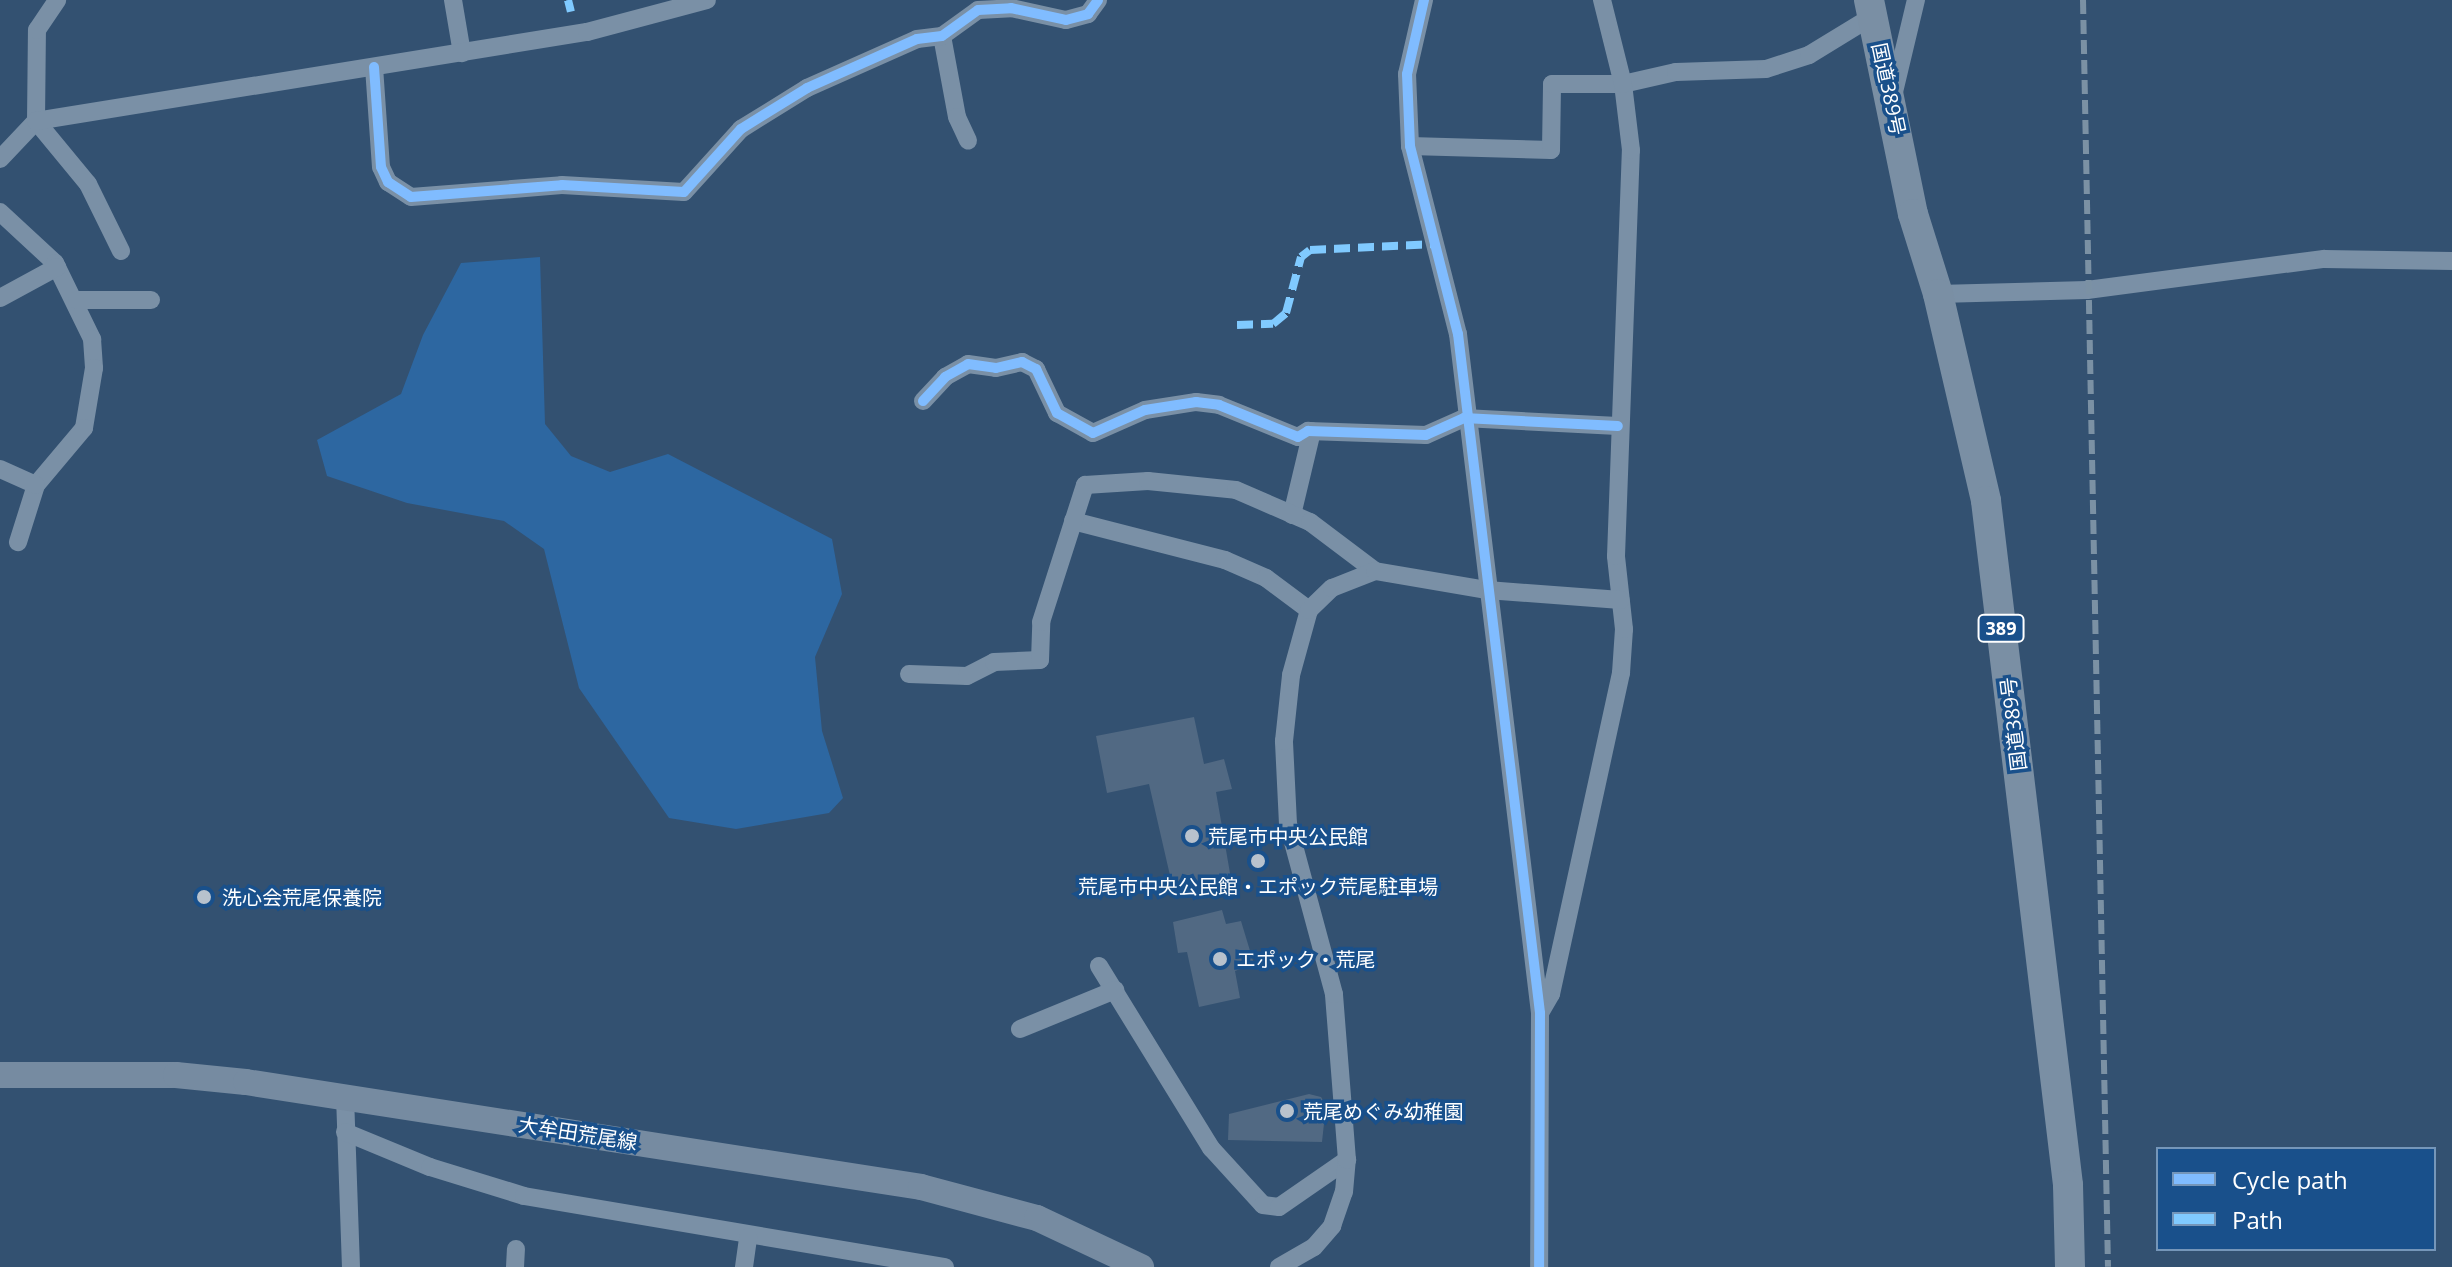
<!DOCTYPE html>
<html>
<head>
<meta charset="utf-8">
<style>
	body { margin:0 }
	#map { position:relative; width:2452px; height:1267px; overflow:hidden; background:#335171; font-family:"Open Sans","Noto Sans JP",sans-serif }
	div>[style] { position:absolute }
	.green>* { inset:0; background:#2d67a1 }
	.building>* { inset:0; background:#516983 }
	.minor>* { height:18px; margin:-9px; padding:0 9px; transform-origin:9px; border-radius:9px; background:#7a90a6 }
	.secondary>* { height:26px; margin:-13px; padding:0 13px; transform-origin:13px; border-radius:13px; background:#768ba1 }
	.trunk>* { height:30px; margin:-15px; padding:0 15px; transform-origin:15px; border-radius:15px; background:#7a8fa4 }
	.rail>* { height:6px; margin-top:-3px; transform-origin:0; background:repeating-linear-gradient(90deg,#7b91a4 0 14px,transparent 0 20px) }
	.quiet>* { height:8px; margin-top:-4px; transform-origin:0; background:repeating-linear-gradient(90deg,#80caff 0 16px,transparent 0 24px) }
	.cycleway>* { height:10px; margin:-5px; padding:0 5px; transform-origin:5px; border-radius:5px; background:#80bcff }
	.dots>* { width:22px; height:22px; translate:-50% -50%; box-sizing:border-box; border:4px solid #19508b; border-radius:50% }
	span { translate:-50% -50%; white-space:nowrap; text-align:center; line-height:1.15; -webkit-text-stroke:7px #19508b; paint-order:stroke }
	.shield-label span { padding:2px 6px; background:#19508b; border:2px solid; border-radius:6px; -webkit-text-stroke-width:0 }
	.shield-label { font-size:18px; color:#fff; font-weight:700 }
	.street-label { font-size:20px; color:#fff }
	.poi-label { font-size:20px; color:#fff }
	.left { translate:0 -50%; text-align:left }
	.legend { position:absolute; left:2156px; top:1147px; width:280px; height:104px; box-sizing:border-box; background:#19508b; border:2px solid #7596b9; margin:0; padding:10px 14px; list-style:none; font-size:24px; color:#fff }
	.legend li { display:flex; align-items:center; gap:16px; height:40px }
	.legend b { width:40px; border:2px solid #7596b9 }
</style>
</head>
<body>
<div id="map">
	<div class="green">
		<i style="clip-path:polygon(540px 257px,545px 424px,571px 456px,610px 472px,668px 454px,832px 539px,842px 594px,815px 657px,822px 731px,843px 798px,829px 813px,736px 829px,669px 818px,579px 688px,544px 549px,504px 521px,407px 503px,327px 476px,317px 440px,401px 394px,423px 335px,461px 263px)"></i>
	</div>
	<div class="building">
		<i style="clip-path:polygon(1194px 717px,1204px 764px,1224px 759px,1232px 789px,1216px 792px,1231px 879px,1174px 893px,1149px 784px,1107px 793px,1096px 736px)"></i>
		<i style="clip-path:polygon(1222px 910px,1226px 924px,1241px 921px,1254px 964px,1235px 971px,1240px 998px,1199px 1007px,1187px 952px,1178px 953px,1173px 922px)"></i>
		<i style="clip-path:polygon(1309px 1094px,1321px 1097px,1326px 1105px,1322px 1142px,1228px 1140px,1229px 1114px)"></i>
	</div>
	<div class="minor">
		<i style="left:453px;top:0;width:54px;rotate:80.4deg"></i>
		<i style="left:1424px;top:0;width:76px;rotate:102.9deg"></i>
		<i style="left:1407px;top:74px;width:72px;rotate:87.6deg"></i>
		<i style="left:1410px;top:146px;width:194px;rotate:75.7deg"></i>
		<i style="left:1458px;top:334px;width:684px;rotate:83.11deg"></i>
		<i style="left:1540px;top:1013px;width:254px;rotate:90.2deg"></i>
		<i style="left:942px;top:36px;width:82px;rotate:79.5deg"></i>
		<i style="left:957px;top:117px;width:26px;rotate:65deg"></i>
		<i style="left:374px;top:67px;width:100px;rotate:86deg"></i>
		<i style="left:381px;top:167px;width:17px;rotate:65deg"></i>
		<i style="left:388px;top:182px;width:27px;rotate:33deg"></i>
		<i style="left:411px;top:197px;width:151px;rotate:-4.5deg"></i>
		<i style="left:562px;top:185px;width:122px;rotate:3.3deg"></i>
		<i style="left:684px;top:192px;width:85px;rotate:-47.9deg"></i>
		<i style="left:741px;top:129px;width:78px;rotate:-31.8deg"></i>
		<i style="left:807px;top:88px;width:120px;rotate:-24deg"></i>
		<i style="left:917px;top:39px;width:25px;rotate:-7deg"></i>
		<i style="left:942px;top:36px;width:44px;rotate:-35.8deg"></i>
		<i style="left:978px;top:10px;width:33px;rotate:-3deg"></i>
		<i style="left:1011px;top:8px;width:56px;rotate:12.3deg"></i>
		<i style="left:1066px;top:20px;width:23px;rotate:-15deg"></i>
		<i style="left:1088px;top:14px;width:17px;rotate:-54deg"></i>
		<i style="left:1894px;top:92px;width:95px;rotate:-76.6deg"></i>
		<i style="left:1410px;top:146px;width:141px;rotate:1.6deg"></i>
		<i style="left:1551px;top:150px;width:66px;rotate:-89.1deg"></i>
		<i style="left:1552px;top:84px;width:71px"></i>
		<i style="left:1623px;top:84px;width:54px;rotate:-12.8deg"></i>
		<i style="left:1676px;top:72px;width:90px;rotate:-1.9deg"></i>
		<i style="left:1766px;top:69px;width:45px;rotate:-18deg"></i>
		<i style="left:1809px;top:55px;width:75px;rotate:-31.4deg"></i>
		<i style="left:0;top:159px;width:52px;rotate:-46.5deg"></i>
		<i style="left:36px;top:121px;width:91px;rotate:-89.4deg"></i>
		<i style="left:37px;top:30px;width:36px;rotate:-56deg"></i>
		<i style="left:0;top:212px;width:75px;rotate:42.8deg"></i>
		<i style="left:55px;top:263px;width:85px;rotate:64deg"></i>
		<i style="left:92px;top:339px;width:29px;rotate:86deg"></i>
		<i style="left:94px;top:368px;width:61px;rotate:99.5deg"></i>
		<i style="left:84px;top:428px;width:75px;rotate:130.1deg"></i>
		<i style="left:36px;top:485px;width:60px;rotate:107.5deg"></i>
		<i style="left:121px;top:251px;width:75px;rotate:-116.2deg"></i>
		<i style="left:88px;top:184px;width:82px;rotate:-129.5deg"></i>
		<i style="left:36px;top:121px;width:558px;rotate:-9.18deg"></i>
		<i style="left:587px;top:32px;width:124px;rotate:-14.9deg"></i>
		<i style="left:1938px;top:294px;width:149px;rotate:-1.5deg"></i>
		<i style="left:2087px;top:290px;width:239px;rotate:-7.5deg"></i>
		<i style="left:2324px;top:259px;width:128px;rotate:0.9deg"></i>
		<i style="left:0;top:298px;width:65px;rotate:-28.5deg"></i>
		<i style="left:77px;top:300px;width:74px"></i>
		<i style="left:923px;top:401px;width:33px;rotate:-47deg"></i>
		<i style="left:945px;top:377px;width:26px;rotate:-29deg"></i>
		<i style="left:968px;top:364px;width:28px;rotate:8deg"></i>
		<i style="left:996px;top:368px;width:27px;rotate:-13deg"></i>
		<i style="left:1022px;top:362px;width:16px;rotate:27deg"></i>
		<i style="left:1036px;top:369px;width:49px;rotate:64.5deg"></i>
		<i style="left:1057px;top:413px;width:41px;rotate:29.1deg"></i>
		<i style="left:1093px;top:433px;width:57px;rotate:-23.9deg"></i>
		<i style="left:1145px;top:410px;width:52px;rotate:-8.9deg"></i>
		<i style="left:1196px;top:402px;width:23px;rotate:7deg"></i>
		<i style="left:1219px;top:405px;width:85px;rotate:22.1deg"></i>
		<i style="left:1298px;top:437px;width:12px;rotate:-31deg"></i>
		<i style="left:1308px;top:431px;width:118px;rotate:1.9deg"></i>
		<i style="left:1426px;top:435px;width:42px;rotate:-24.1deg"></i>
		<i style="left:1464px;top:418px;width:154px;rotate:3deg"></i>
		<i style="left:0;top:469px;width:39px;rotate:24deg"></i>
		<i style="left:1292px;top:515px;width:86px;rotate:-76.6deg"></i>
		<i style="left:1073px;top:521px;width:157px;rotate:14.4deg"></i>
		<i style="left:1225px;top:560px;width:45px;rotate:23.7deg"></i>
		<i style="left:1266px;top:578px;width:54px;rotate:36.7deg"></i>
		<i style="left:909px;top:674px;width:58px;rotate:2deg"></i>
		<i style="left:967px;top:676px;width:30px;rotate:-27deg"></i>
		<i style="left:994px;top:662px;width:46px;rotate:-2.5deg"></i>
		<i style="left:1040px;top:660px;width:38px;rotate:-88deg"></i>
		<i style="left:1041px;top:622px;width:144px;rotate:-72.2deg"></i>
		<i style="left:1085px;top:485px;width:63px;rotate:-3.6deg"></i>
		<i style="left:1148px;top:481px;width:88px;rotate:5.8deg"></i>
		<i style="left:1236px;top:490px;width:81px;rotate:23.4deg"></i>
		<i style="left:1310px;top:522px;width:81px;rotate:37deg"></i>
		<i style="left:1099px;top:966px;width:214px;rotate:58.4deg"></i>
		<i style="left:1211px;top:1148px;width:77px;rotate:47.6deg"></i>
		<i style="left:1263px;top:1205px;width:16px;rotate:7deg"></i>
		<i style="left:1279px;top:1207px;width:83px;rotate:-34.7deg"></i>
		<i style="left:1540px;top:1013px;width:22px;rotate:-60deg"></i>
		<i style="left:1551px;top:994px;width:329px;rotate:-77.7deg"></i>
		<i style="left:1621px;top:673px;width:44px;rotate:-86.1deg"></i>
		<i style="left:1624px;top:629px;width:73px;rotate:-96.3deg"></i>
		<i style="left:1616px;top:556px;width:406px;rotate:-87.9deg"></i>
		<i style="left:1631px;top:150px;width:66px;rotate:-96.9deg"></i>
		<i style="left:1623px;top:84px;width:87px;rotate:-104deg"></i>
		<i style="left:1020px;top:1029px;width:103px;rotate:-22.3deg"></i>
		<i style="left:345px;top:1096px;width:171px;rotate:88deg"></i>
		<i style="left:345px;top:1132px;width:92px;rotate:22.4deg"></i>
		<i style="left:430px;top:1167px;width:98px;rotate:17.1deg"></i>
		<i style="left:524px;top:1196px;width:427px;rotate:9.6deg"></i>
		<i style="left:515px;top:1267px;width:18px;rotate:-87deg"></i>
		<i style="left:744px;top:1267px;width:30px;rotate:-82deg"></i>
		<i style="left:1279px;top:1267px;width:40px;rotate:-29.7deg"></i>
		<i style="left:1314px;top:1247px;width:28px;rotate:-49deg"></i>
		<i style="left:1332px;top:1226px;width:36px;rotate:-71deg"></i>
		<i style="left:1344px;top:1192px;width:32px;rotate:-85deg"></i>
		<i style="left:1347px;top:1160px;width:167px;rotate:-94.5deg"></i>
		<i style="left:1334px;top:994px;width:176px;rotate:-105.1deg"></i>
		<i style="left:1288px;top:824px;width:83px;rotate:-92.8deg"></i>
		<i style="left:1284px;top:741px;width:66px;rotate:-83.9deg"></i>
		<i style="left:1291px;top:675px;width:67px;rotate:-74.5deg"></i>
		<i style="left:1309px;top:610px;width:32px;rotate:-44deg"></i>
		<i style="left:1332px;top:588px;width:46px;rotate:-21.6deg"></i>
		<i style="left:1375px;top:571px;width:114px;rotate:9.6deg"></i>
		<i style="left:1487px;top:590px;width:134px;rotate:4.3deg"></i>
	</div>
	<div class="secondary">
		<i style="left:0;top:1075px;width:176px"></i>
		<i style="left:176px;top:1075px;width:70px;rotate:5.7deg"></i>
		<i style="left:246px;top:1082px;width:683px;rotate:8.84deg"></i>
		<i style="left:921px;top:1187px;width:120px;rotate:15deg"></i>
		<i style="left:1037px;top:1218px;width:115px;rotate:25.2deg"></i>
	</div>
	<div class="trunk">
		<i style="left:1869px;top:0;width:218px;rotate:78.4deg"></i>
		<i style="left:1913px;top:214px;width:84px;rotate:72.6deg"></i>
		<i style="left:1938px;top:294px;width:212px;rotate:76.9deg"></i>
		<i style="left:1986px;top:501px;width:689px;rotate:83.16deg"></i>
		<i style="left:2068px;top:1185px;width:82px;rotate:88.6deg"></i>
	</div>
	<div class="rail">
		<i style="left:2083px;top:0;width:1267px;rotate:88.87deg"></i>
	</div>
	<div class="quiet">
		<i style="left:568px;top:0;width:12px;rotate:76deg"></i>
		<i style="left:1237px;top:325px;width:36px;rotate:-2deg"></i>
		<i style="left:1273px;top:324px;width:17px;rotate:-40deg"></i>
		<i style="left:1286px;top:313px;width:58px;rotate:-75deg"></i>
		<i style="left:1301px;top:257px;width:11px;rotate:-38deg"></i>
		<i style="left:1310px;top:250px;width:125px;rotate:-2.7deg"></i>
	</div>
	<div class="cycleway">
		<i style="left:1424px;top:0;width:76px;rotate:102.9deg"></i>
		<i style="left:1407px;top:74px;width:72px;rotate:87.6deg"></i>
		<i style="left:1410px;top:146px;width:194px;rotate:75.7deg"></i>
		<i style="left:1458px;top:334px;width:684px;rotate:83.11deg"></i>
		<i style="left:1540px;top:1013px;width:254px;rotate:90.2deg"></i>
		<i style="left:374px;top:67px;width:100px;rotate:86deg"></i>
		<i style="left:381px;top:167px;width:17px;rotate:65deg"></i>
		<i style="left:388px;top:182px;width:27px;rotate:33deg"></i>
		<i style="left:411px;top:197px;width:151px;rotate:-4.5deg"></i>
		<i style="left:562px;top:185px;width:122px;rotate:3.3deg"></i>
		<i style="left:684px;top:192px;width:85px;rotate:-47.9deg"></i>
		<i style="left:741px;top:129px;width:78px;rotate:-31.8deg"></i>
		<i style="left:807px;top:88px;width:120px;rotate:-24deg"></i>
		<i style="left:917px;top:39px;width:25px;rotate:-7deg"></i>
		<i style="left:942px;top:36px;width:44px;rotate:-35.8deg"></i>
		<i style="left:978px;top:10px;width:33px;rotate:-3deg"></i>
		<i style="left:1011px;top:8px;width:56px;rotate:12.3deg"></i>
		<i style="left:1066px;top:20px;width:23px;rotate:-15deg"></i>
		<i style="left:1088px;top:14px;width:17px;rotate:-54deg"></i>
		<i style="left:923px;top:401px;width:33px;rotate:-47deg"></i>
		<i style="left:945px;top:377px;width:26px;rotate:-29deg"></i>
		<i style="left:968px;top:364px;width:28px;rotate:8deg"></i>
		<i style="left:996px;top:368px;width:27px;rotate:-13deg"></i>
		<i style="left:1022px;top:362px;width:16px;rotate:27deg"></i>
		<i style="left:1036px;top:369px;width:49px;rotate:64.5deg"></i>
		<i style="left:1057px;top:413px;width:41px;rotate:29.1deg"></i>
		<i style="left:1093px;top:433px;width:57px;rotate:-23.9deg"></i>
		<i style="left:1145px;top:410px;width:52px;rotate:-8.9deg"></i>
		<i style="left:1196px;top:402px;width:23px;rotate:7deg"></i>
		<i style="left:1219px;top:405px;width:85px;rotate:22.1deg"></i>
		<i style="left:1298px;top:437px;width:12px;rotate:-31deg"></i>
		<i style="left:1308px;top:431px;width:118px;rotate:1.9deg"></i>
		<i style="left:1426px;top:435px;width:42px;rotate:-24.1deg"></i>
		<i style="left:1464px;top:418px;width:154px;rotate:3deg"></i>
	</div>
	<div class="dots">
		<i style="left:1192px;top:836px;background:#b8c2cd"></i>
		<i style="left:1258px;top:861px;background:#b8c2cd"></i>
		<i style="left:204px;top:897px;background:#b8c2cd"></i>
		<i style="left:1220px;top:959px;background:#b8c2cd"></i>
		<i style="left:1287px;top:1111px;background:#b8c2cd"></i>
	</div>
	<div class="shield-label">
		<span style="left:2001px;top:628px">389</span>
	</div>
	<div class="street-label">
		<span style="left:1889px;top:89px;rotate:78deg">国道389号</span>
		<span style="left:2013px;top:724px;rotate:-97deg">国道389号</span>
		<span style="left:578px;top:1133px;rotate:9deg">大牟田荒尾線</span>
	</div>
	<div class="poi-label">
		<span class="left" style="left:1208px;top:836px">荒尾市中央公民館</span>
		<span style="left:1258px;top:886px">荒尾市中央公民館・エポック荒尾駐車場</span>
		<span class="left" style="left:222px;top:897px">洗心会荒尾保養院</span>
		<span class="left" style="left:1236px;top:959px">エポック・荒尾</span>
		<span class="left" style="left:1303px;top:1111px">荒尾めぐみ幼稚園</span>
	</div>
	<ul class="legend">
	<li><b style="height:10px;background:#80bcff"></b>Cycle path</li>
	<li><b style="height:10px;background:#80caff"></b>Path</li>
	</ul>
</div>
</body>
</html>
